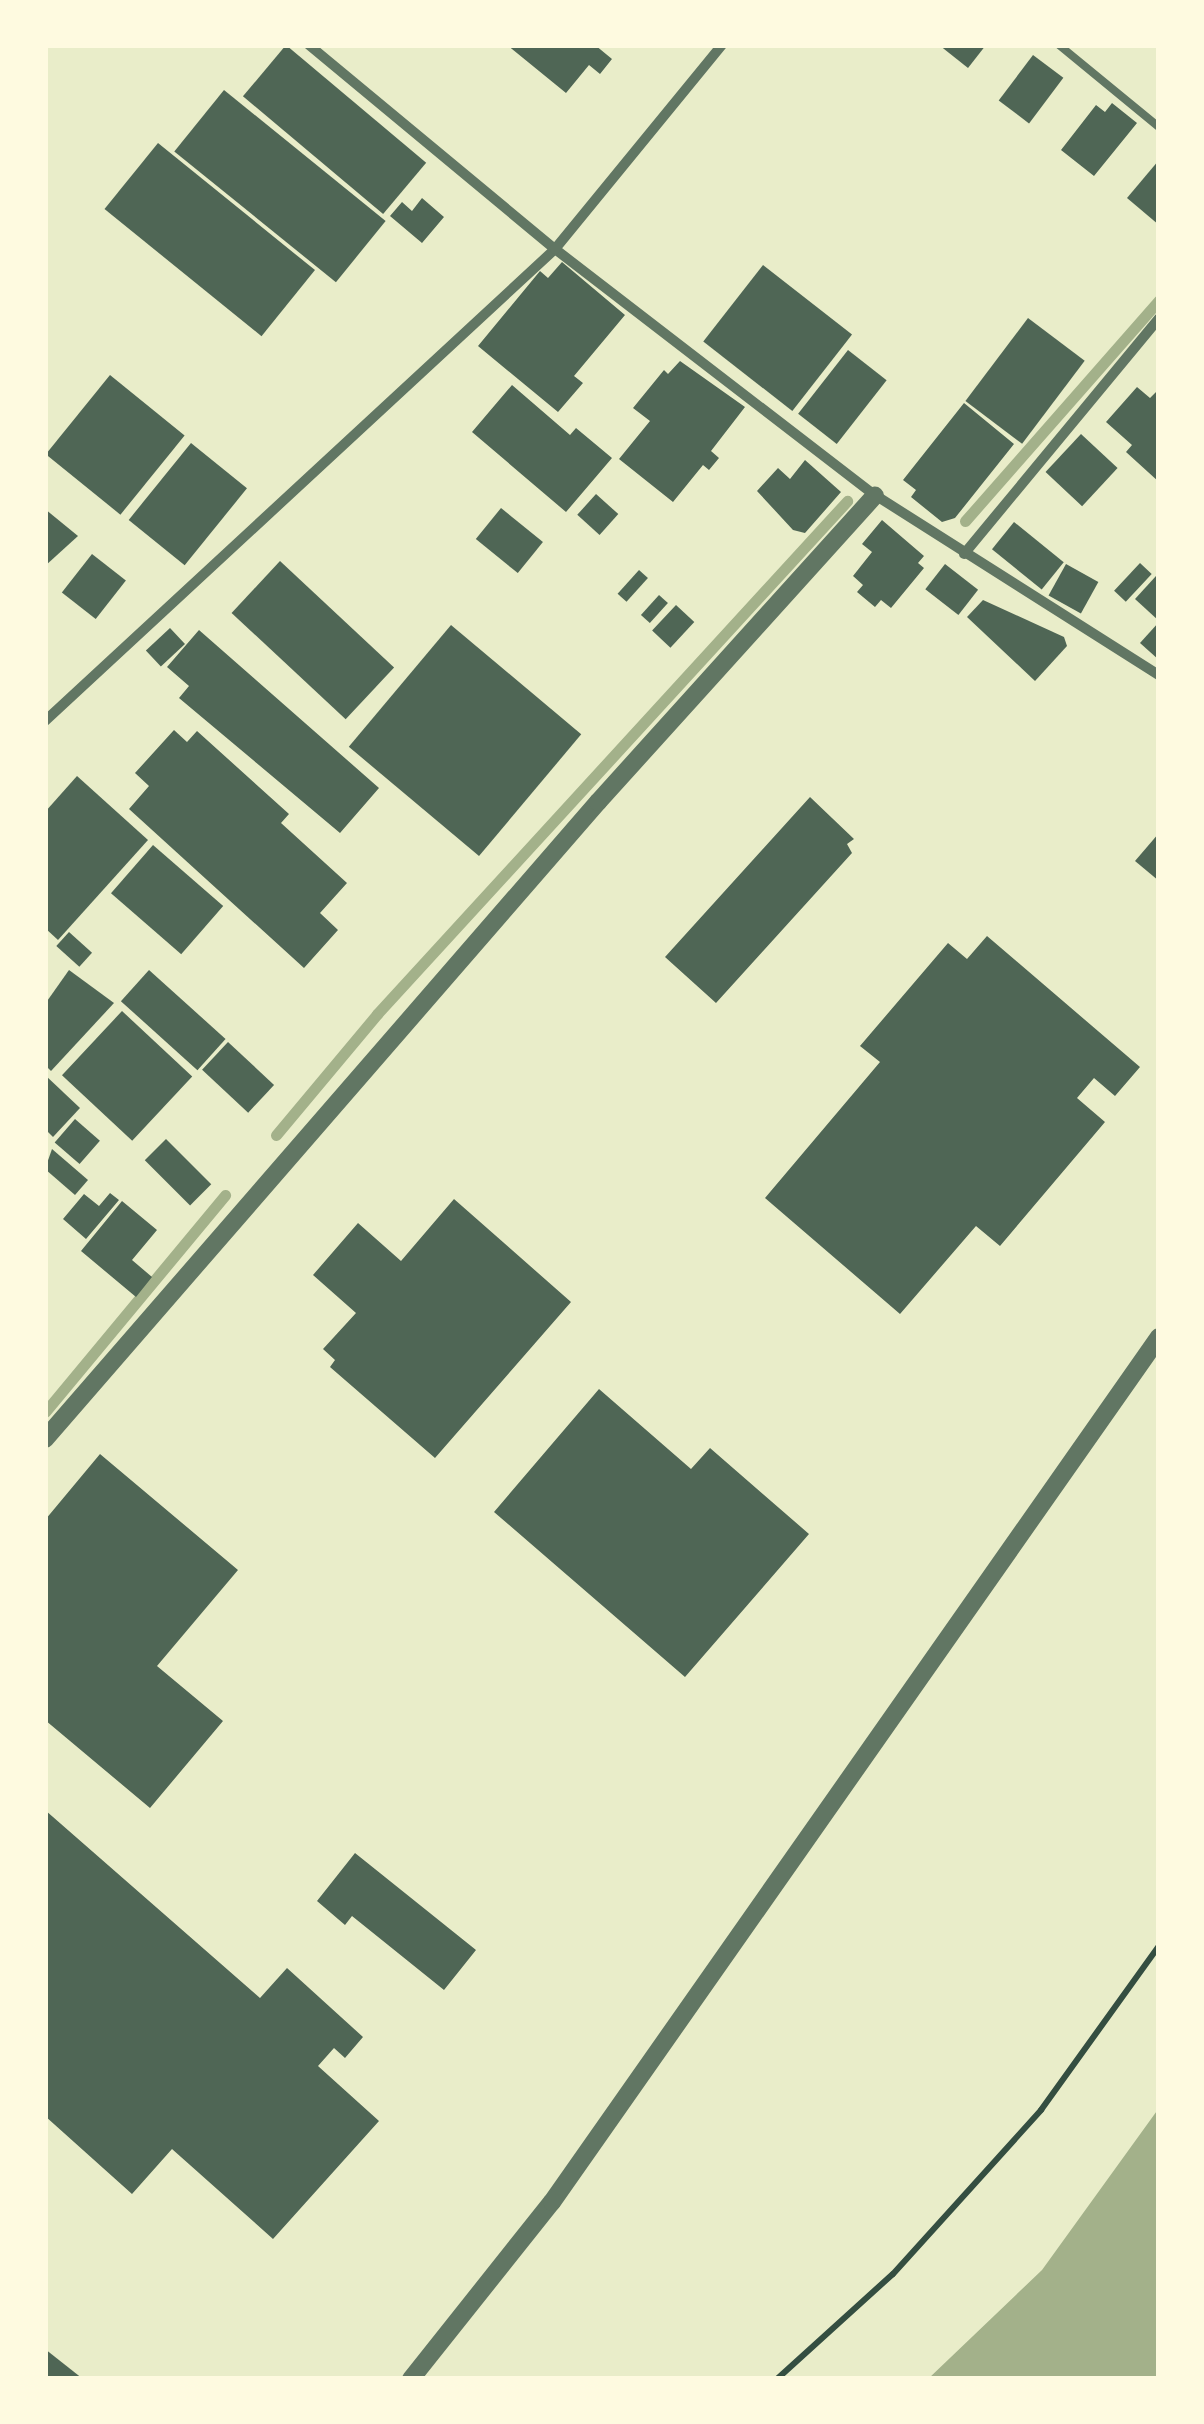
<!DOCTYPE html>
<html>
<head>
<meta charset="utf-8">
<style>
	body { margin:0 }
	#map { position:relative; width:1204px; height:2424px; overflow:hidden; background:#e9edc9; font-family:"IBM Plex Serif",serif }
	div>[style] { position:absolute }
	.water>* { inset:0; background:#a3b18a }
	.stream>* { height:11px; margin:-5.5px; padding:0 5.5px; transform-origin:5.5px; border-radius:5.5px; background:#a3b18a }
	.building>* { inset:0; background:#4f6655; transform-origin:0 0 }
	.path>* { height:6px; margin:-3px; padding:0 3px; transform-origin:3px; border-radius:3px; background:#344e41 }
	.service>* { height:8px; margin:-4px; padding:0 4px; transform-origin:4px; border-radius:4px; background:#617663 }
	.minor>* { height:10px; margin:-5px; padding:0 5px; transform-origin:5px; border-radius:5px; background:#617663 }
	.tertiary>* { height:18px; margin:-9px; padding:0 9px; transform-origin:9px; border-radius:9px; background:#617663 }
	span { translate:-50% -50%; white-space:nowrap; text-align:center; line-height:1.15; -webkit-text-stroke:8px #fefae0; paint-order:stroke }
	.frame { position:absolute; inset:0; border:48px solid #fefae0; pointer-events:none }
</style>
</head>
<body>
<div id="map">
	<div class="water">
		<i style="clip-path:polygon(1159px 2108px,1159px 2379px,928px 2379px,1042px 2270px)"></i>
	</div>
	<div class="stream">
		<i style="left:965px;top:521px;width:294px;rotate:-48.7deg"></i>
		<i style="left:276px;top:1135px;width:158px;rotate:-50.1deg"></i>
		<i style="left:377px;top:1014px;width:696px;rotate:-47.5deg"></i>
		<i style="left:45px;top:1412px;width:282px;rotate:-50.3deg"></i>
	</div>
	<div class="building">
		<i style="left:286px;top:45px;width:183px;height:67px;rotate:40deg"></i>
		<i style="clip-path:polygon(507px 45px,595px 45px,612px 59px,600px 74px,589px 65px,566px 93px)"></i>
		<i style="clip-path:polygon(939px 45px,986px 45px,968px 68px)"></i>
		<i style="left:1033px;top:55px;width:38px;height:57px;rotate:37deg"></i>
		<i style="left:224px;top:90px;width:208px;height:79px;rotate:39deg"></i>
		<i style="clip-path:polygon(1112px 103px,1137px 123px,1094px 176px,1061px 150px,1096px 105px,1105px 112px)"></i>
		<i style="left:158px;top:143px;width:202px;height:85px;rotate:39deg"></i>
		<i style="clip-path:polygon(1159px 160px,1159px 225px,1127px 198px)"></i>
		<i style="clip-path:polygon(422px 198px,444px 217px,422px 243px,390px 216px,402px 202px,412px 211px)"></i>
		<i style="clip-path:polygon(562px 262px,625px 315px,574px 376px,583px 383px,558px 412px,478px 346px,540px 271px,548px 278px)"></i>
		<i style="left:763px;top:265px;width:113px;height:97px;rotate:38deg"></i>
		<i style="left:1028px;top:318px;width:71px;height:104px;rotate:37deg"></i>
		<i style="left:848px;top:350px;width:49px;height:81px;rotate:38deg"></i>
		<i style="clip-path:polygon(680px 361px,745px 407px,711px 451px,719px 458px,709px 470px,703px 465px,673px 502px,619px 459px,650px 421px,633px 408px,664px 370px,668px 374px)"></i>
		<i style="left:110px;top:375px;width:96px;height:102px;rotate:39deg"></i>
		<i style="clip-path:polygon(512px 385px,570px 435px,576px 428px,612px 458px,566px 512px,472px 432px)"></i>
		<i style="clip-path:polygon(1137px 387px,1150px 398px,1159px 389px,1159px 482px,1126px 452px,1132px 445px,1106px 422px)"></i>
		<i style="clip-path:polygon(964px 403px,1014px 444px,955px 518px,942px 522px,911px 497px,916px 490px,903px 480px)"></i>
		<i style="left:1081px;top:434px;width:50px;height:52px;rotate:43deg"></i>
		<i style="left:191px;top:443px;width:72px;height:99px;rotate:39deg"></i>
		<i style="clip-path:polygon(805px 460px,841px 492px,805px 533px,793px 530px,757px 491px,778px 468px,790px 479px)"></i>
		<i style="left:596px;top:494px;width:30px;height:28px;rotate:42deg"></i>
		<i style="left:501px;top:508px;width:54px;height:40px;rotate:39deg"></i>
		<i style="clip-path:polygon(45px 509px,78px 536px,45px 566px)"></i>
		<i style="clip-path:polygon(882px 520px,924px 556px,918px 563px,924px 568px,891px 608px,881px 600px,875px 607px,857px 592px,863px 585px,853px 576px,872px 552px,862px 544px)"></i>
		<i style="left:1014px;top:522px;width:64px;height:35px;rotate:39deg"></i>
		<i style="left:92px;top:554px;width:43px;height:49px;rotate:38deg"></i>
		<i style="left:280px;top:561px;width:156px;height:71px;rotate:43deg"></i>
		<i style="left:1140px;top:563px;width:16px;height:38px;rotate:43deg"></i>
		<i style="left:945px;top:564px;width:42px;height:32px;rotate:38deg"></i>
		<i style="left:1066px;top:564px;width:37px;height:36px;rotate:29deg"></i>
		<i style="left:639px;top:570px;width:12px;height:32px;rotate:42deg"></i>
		<i style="clip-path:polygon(1156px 576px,1159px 579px,1159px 621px,1135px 599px)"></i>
		<i style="left:659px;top:595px;width:12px;height:27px;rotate:42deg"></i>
		<i style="clip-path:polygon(983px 600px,1064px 637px,1067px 646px,1035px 681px,967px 617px)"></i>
		<i style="left:676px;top:605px;width:25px;height:35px;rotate:43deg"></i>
		<i style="clip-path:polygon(1159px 622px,1159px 660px,1140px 643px)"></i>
		<i style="left:451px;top:625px;width:170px;height:159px;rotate:40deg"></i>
		<i style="left:170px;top:628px;width:22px;height:33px;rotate:47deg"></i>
		<i style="clip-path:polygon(199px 630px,379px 788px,340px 833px,179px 698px,189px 686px,167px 667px)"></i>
		<i style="clip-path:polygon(174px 730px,187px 742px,197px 731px,289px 814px,281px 823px,347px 883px,320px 913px,338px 930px,304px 968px,129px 809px,149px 786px,135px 773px)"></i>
		<i style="clip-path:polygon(77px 776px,148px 840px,58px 940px,45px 928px,45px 812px)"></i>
		<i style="clip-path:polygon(810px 797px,854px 839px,847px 844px,852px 853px,716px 1003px,665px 957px)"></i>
		<i style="clip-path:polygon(1159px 833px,1159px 881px,1135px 861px)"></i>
		<i style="left:153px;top:845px;width:93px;height:64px;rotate:41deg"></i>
		<i style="left:69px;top:932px;width:31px;height:19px;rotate:42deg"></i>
		<i style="clip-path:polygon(987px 936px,1140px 1067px,1115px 1096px,1094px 1078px,1077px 1098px,1105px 1122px,1000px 1246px,976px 1226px,900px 1314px,765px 1198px,880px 1062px,860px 1046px,948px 943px,967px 959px)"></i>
		<i style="clip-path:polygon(69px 970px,114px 1003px,51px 1071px,45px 1065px,45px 1004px)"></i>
		<i style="left:149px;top:970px;width:103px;height:42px;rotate:42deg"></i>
		<i style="left:122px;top:1011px;width:96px;height:88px;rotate:43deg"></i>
		<i style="left:228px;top:1042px;width:63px;height:38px;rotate:43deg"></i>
		<i style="clip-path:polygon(45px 1075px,80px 1108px,53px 1137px,45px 1129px)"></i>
		<i style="left:75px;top:1119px;width:33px;height:31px;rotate:41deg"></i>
		<i style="left:166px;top:1139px;width:64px;height:30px;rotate:45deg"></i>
		<i style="clip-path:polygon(52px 1149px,88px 1180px,75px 1195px,45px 1169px)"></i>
		<i style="clip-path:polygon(110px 1193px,119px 1200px,86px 1239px,63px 1219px,84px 1194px,99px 1206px)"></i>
		<i style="clip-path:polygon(454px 1199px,571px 1302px,435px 1458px,330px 1367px,335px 1360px,323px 1349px,356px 1313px,313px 1275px,358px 1223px,401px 1261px)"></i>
		<i style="clip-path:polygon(122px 1201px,157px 1230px,132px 1260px,152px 1277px,136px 1297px,81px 1251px)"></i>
		<i style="clip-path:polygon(599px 1389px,691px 1469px,710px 1448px,809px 1534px,685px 1677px,494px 1512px)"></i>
		<i style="clip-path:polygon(100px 1454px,238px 1570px,157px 1666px,223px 1721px,150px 1808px,45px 1720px,45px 1520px)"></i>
		<i style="clip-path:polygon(45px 1810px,260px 1998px,287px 1968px,363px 2037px,345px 2058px,334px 2048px,318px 2066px,379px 2121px,273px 2239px,172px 2149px,132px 2194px,45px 2116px)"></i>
		<i style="clip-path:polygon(355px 1853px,476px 1950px,444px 1990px,352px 1916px,345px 1925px,317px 1901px)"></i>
		<i style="clip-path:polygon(45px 2349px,83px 2379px,45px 2379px)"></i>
	</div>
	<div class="path">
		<i style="left:777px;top:2379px;width:156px;rotate:-42.2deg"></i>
		<i style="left:893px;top:2274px;width:221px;rotate:-47.9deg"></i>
		<i style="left:1041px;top:2110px;width:202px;rotate:-54.3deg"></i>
	</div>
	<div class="service">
		<i style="left:1059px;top:45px;width:129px;rotate:39.4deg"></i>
	</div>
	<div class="minor">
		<i style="left:309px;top:45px;width:320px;rotate:39.7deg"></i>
		<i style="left:555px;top:249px;width:404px;rotate:37.6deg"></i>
		<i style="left:875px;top:495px;width:336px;rotate:32.4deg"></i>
		<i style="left:964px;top:554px;width:306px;rotate:-50.4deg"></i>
		<i style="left:45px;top:721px;width:695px;rotate:-42.78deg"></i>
		<i style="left:555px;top:249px;width:264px;rotate:-50.7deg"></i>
	</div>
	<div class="tertiary">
		<i style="left:45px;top:1439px;width:844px;rotate:-49.04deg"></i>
		<i style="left:598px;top:802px;width:413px;rotate:-47.9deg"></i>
		<i style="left:411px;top:2379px;width:226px;rotate:-51.5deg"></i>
		<i style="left:552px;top:2202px;width:1057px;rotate:-54.94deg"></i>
	</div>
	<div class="frame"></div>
</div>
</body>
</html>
